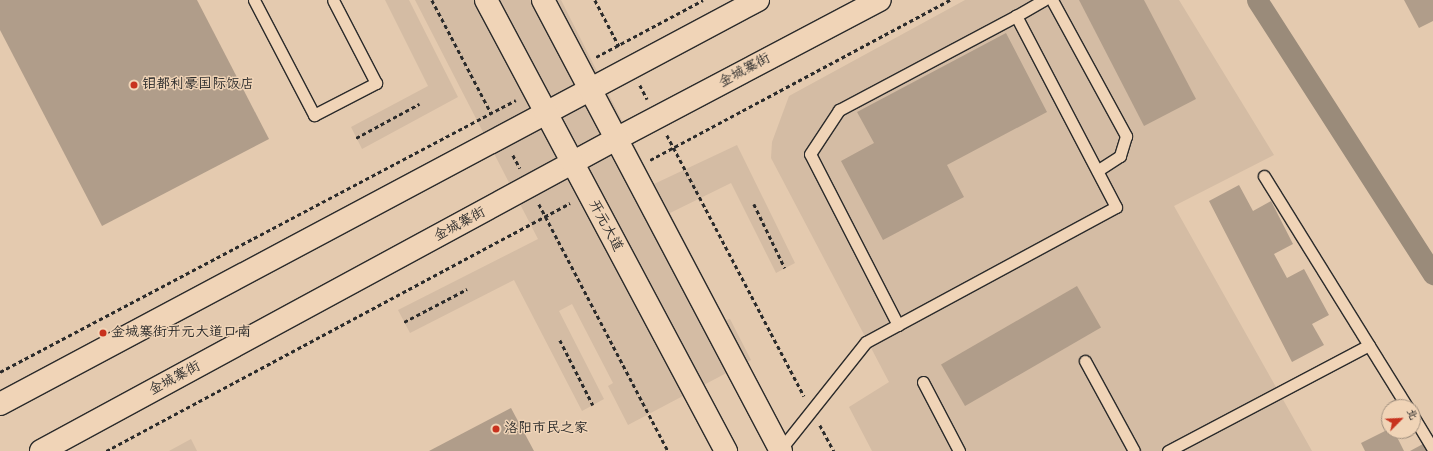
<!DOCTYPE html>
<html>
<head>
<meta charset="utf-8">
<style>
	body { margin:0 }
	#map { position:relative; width:1433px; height:451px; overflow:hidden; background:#e4caaf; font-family:Dekko,"LXGW WenKai TC",sans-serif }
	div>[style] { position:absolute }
	.built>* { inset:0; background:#d4bca4 }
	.canal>* { height:21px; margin:-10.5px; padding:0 10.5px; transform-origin:10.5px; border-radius:10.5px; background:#9a8b7a }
	.building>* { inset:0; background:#b09d8a; transform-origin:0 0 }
	.path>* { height:2.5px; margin-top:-1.25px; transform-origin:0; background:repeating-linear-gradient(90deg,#2b2b2b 0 4px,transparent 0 7px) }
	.roads { filter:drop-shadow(1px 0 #2b2b2b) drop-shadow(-1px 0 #2b2b2b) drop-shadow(0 1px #2b2b2b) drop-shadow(0 -1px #2b2b2b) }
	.service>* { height:11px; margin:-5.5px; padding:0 5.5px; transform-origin:5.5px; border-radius:5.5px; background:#f0d4b7 }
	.secondary>* { height:22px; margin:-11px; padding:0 11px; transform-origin:11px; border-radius:11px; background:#f0d4b7 }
	.primary>* { height:22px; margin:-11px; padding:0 11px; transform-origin:11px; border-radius:11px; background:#f0d4b7 }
	.dots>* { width:11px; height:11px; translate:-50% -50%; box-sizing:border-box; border:2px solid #f0d4b7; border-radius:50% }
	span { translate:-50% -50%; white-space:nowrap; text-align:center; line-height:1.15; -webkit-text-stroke:3px #f0d4b7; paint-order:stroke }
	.street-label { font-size:14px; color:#2b2b2b }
	.poi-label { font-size:14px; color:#2b2b2b }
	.left { translate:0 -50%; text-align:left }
	.north { position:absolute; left:1381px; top:399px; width:40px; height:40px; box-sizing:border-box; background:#f0d4b7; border:1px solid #a1907f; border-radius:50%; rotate:66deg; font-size:11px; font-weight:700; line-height:16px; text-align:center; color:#2b2b2b }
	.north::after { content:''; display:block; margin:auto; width:14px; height:18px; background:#c8321e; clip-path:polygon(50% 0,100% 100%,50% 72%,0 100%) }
</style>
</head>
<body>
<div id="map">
	<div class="built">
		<i style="clip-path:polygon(385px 0,409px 0,458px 97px,362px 149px,351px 127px,428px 86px)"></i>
		<i style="clip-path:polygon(415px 0,561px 0,654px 184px,737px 145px,795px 263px,776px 273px,731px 183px,670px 213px,726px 320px,730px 319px,751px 360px,628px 425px,608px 386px,613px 383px,572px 304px,559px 311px,604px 399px,582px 411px,514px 280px,410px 333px,398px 310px,538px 239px)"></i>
		<i style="clip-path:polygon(965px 0,1179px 0,1274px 155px,1174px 206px,1312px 451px,872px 451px,849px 407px,889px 382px,771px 158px,772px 142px,789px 96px)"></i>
		<i style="clip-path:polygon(191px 439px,197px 451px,169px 451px)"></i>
	</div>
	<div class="canal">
		<i style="left:1257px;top:0;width:326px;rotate:57.3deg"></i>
	</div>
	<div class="building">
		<i style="clip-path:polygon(0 0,197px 0,269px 139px,102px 226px,0 30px)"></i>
		<i style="clip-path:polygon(1079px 0,1144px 0,1196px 99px,1144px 126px)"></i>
		<i style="clip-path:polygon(1404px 0,1433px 0,1433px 21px,1419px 28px)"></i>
		<i style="clip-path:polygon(1006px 33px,1047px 112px,947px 165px,964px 197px,883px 240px,841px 161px,874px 143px,857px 112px)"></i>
		<i style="clip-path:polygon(1239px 185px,1253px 211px,1271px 201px,1293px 244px,1274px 254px,1287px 278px,1304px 269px,1329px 315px,1312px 324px,1324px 345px,1292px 362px,1209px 201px)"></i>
		<i style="left:1077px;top:286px;width:48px;height:157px;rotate:60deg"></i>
		<i style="clip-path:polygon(511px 408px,534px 451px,429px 451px)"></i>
		<i style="clip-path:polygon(1389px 429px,1389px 431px,1394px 431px,1404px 451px,1365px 451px,1361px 443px)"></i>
		<i style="clip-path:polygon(1423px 444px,1427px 451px,1410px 451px)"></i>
	</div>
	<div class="path">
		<i style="left:432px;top:0;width:127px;rotate:62.4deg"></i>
		<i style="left:595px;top:0;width:52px;rotate:62.4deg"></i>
		<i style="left:596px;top:57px;width:121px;rotate:-28deg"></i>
		<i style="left:640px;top:85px;width:16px;rotate:63deg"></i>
		<i style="left:667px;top:135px;width:295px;rotate:62.3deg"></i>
		<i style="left:356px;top:138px;width:72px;rotate:-28.4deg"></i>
		<i style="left:513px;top:155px;width:15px;rotate:62deg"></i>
		<i style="left:650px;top:160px;width:340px;rotate:-28.1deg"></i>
		<i style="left:539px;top:204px;width:279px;rotate:62.4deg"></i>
		<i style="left:754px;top:204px;width:71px;rotate:64.2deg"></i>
		<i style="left:404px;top:322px;width:71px;rotate:-27.6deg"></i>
		<i style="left:560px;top:340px;width:73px;rotate:63.1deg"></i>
		<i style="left:0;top:372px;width:583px;rotate:-27.8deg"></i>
		<i style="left:820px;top:425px;width:30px;rotate:62deg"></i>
		<i style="left:106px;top:451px;width:526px;rotate:-28.12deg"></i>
	</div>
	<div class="roads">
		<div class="service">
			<i style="left:254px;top:0;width:130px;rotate:62.4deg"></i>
			<i style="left:314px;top:115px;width:70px;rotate:-27.3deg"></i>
			<i style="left:376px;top:83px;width:93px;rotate:-117.4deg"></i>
			<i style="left:1052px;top:0;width:155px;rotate:61.4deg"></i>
			<i style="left:1126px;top:136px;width:21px;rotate:107deg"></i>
			<i style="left:1120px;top:156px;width:27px;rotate:147deg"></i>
			<i style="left:1264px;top:176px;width:272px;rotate:58.2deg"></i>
			<i style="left:898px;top:325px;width:192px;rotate:-117.2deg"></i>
			<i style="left:810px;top:154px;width:53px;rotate:-56.6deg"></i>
			<i style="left:839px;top:110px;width:200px;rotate:-28deg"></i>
			<i style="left:1085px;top:361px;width:102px;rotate:61.4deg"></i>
			<i style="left:923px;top:382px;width:78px;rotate:62.4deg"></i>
			<i style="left:1413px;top:416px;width:39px;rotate:59deg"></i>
			<i style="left:780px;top:450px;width:138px;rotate:-51.5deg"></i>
			<i style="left:866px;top:342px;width:284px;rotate:-28.4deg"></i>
			<i style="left:1116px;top:207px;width:216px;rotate:-117.6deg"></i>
			<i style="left:1016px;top:16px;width:32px;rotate:-30deg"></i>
			<i style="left:1168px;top:451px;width:227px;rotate:-27.8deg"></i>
		</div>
		<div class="secondary">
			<i style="left:0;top:404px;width:859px;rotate:-28.06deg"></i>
			<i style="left:41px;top:451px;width:654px;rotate:-28.48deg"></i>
			<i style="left:616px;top:139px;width:298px;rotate:-27.8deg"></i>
		</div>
		<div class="primary">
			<i style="left:486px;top:0;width:511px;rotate:61.98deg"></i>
			<i style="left:543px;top:0;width:510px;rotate:62.18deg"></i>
		</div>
	</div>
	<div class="dots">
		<i style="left:134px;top:85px;background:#c8321e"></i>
		<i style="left:103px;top:333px;background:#c8321e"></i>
		<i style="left:496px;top:429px;background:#c8321e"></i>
	</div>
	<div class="street-label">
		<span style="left:745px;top:71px;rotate:-28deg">金城寨街</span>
		<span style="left:460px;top:225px;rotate:-28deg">金城寨街</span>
		<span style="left:605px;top:226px;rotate:62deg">开元大道</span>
		<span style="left:175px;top:379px;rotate:-28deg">金城寨街</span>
	</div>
	<div class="poi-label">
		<span class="left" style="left:142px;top:85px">钼都利豪国际饭店</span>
		<span class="left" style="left:111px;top:333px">金城寨街开元大道口南</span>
		<span class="left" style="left:504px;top:429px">洛阳市民之家</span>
	</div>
	<div class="north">北</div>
</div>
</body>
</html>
